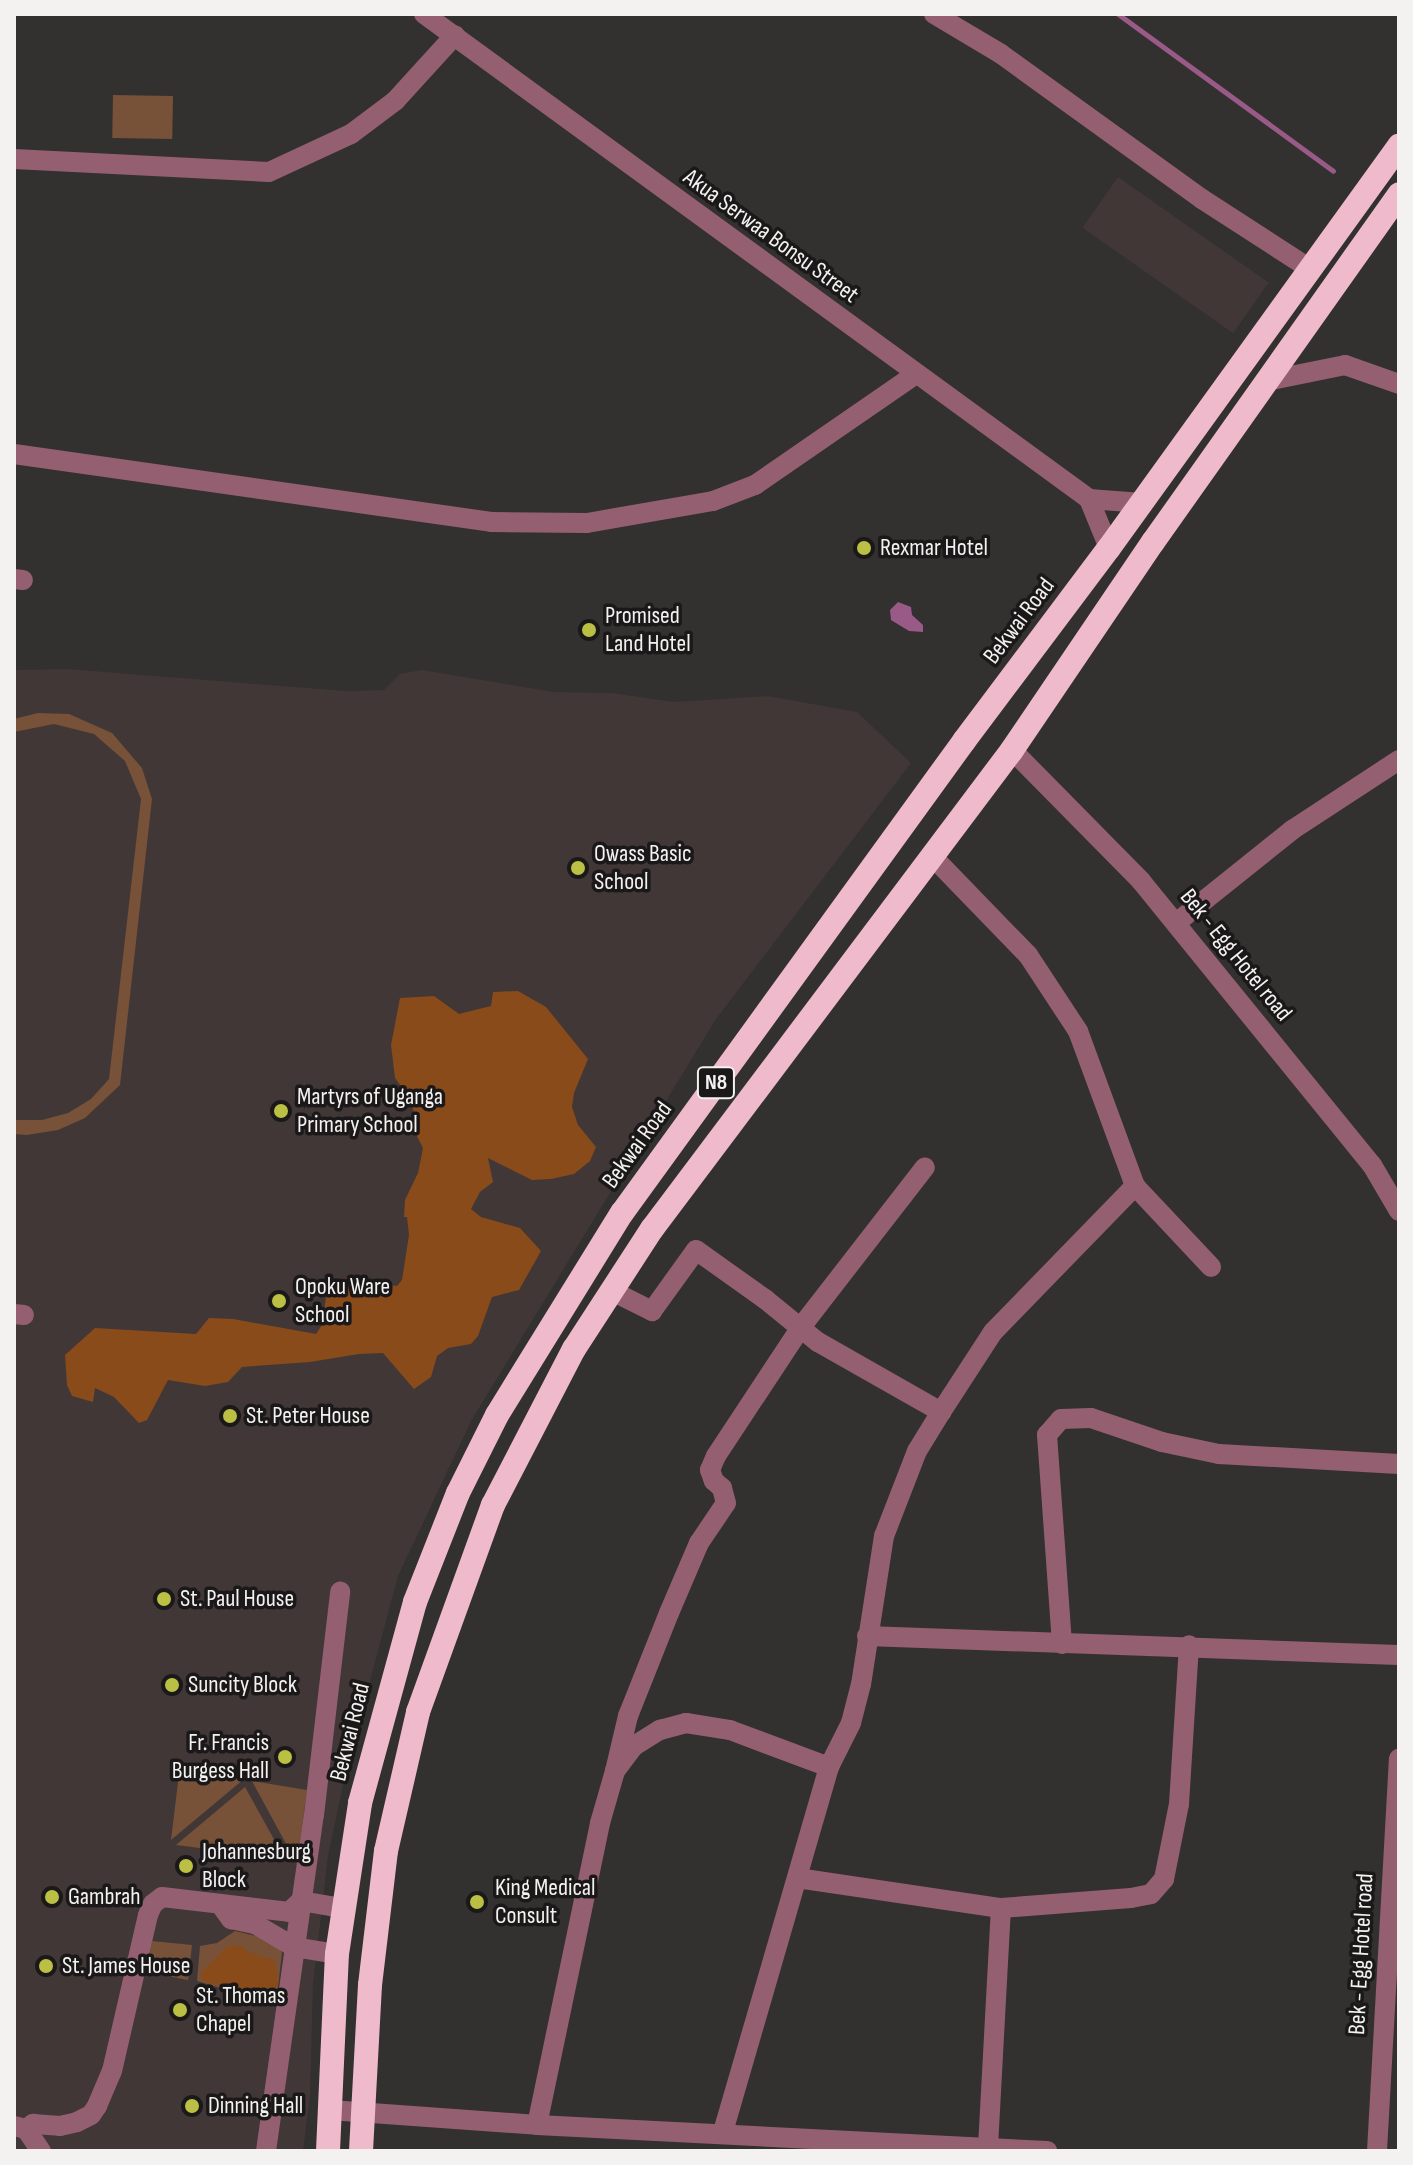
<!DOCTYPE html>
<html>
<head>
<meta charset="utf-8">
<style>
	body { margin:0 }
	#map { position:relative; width:1413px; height:2165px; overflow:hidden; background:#333030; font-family:"Sofia Sans Condensed",sans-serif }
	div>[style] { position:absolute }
	.built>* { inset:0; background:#413737; transform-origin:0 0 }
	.green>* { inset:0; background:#775138; transform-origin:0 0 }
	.forest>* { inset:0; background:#894b1a }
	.water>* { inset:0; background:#9a5a87 }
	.stream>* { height:5px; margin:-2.5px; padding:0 2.5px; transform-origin:2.5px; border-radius:2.5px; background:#9a5a87 }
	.minor>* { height:20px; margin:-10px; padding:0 10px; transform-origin:10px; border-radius:10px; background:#955f72 }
	.highway>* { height:24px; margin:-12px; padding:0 12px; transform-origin:12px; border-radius:12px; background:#efbacb }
	.dots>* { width:22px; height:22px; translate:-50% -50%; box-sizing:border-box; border:4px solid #1a1818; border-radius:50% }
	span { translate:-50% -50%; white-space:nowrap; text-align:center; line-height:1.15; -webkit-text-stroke:7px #1a1818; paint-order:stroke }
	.shield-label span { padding:2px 6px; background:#1a1818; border:2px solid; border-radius:6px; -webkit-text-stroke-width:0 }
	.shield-label { font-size:22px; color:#f4f1f1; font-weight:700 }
	.street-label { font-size:24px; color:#f4f1f1 }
	.poi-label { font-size:24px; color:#f4f1f1 }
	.left { translate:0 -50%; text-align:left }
	.right { translate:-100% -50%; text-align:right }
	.frame { position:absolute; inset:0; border:16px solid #f4f1f1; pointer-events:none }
</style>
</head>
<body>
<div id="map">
	<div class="built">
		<i style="left:1118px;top:177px;width:184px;height:62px;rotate:35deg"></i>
		<i style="clip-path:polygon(67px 669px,346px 691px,384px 690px,400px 674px,422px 670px,553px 692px,612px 693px,674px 702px,768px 696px,857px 712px,911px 763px,716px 1019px,471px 1421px,398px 1576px,346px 1771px,328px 1856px,313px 1984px,310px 2096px,303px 2151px,14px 2151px,14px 670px)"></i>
	</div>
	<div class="green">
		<i style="left:113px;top:95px;width:60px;height:43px;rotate:1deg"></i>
		<i style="clip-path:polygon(38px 713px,69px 714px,112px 733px,142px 768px,152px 799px,120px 1085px,85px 1118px,58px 1130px,27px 1135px,14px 1134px,14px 1120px,42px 1120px,68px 1113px,91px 1099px,109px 1079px,141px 799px,125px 761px,94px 734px,54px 724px,14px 732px,14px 719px)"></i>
		<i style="clip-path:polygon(180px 1766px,244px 1779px,171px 1840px)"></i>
		<i style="clip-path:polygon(252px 1781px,307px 1790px,297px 1864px)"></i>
		<i style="clip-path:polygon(245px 1787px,285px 1859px,176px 1845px)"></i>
		<i style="clip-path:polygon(235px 1931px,277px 1941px,282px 1953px,277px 1995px,272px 1999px,254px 1998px,197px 1981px,200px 1946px,217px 1943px)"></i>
		<i style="clip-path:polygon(152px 1941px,192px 1945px,188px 1980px,146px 1972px)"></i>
	</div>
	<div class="forest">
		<i style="clip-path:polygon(518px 991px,546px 1007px,588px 1059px,574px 1093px,572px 1107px,578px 1125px,596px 1147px,590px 1161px,574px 1174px,551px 1179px,532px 1180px,488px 1158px,493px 1182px,480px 1192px,471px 1209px,481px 1217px,520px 1228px,541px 1251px,519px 1290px,492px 1297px,478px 1336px,471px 1344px,448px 1348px,437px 1356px,431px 1377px,414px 1389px,383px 1353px,359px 1354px,310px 1362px,242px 1367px,228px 1382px,205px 1386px,168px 1380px,147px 1420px,139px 1423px,114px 1397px,95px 1388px,93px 1402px,72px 1396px,67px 1385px,65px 1355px,95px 1328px,196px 1334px,209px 1318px,233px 1319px,316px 1334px,322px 1325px,328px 1283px,344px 1278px,397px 1286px,402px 1280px,409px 1235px,407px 1217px,404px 1217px,405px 1200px,418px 1173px,423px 1148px,411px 1125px,414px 1112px,409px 1097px,395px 1078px,391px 1045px,400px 998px,434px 996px,459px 1014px,491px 1006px,493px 992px)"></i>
		<i style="clip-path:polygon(228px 1946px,242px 1946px,249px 1952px,274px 1960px,279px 1981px,273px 1997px,202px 1981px,201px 1973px)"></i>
	</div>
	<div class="water">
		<i style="clip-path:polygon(898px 602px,911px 607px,912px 615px,923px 625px,923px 632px,909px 631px,891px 620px,890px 610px)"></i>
	</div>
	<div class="stream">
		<i style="left:1118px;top:14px;width:266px;rotate:36.1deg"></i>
	</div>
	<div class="minor">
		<i style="left:424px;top:14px;width:823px;rotate:36.1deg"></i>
		<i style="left:1089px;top:499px;width:53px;rotate:67.8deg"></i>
		<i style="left:934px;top:14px;width:78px;rotate:30.8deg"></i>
		<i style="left:1001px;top:54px;width:248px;rotate:35.8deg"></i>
		<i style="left:1202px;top:199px;width:129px;rotate:32.9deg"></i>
		<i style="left:14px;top:159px;width:255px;rotate:2.9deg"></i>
		<i style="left:269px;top:172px;width:90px;rotate:-24.9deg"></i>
		<i style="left:351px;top:134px;width:55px;rotate:-36.9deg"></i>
		<i style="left:395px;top:101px;width:89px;rotate:-47.7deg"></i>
		<i style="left:1266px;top:381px;width:81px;rotate:-11.4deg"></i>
		<i style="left:1345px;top:365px;width:57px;rotate:19.4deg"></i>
		<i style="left:14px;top:454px;width:482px;rotate:8.1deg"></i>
		<i style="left:491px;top:522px;width:96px;rotate:0.6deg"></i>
		<i style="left:587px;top:523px;width:128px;rotate:-9.9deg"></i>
		<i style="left:713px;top:501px;width:45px;rotate:-20.9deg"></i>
		<i style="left:755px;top:485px;width:196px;rotate:-34.6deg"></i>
		<i style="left:1089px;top:499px;width:53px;rotate:4.3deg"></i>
		<i style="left:14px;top:579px;width:9px;rotate:6deg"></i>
		<i style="left:1012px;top:750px;width:184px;rotate:45.4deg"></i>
		<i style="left:1141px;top:881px;width:366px;rotate:50.9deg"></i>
		<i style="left:1372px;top:1165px;width:53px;rotate:59.6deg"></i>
		<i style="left:931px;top:855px;width:139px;rotate:45.9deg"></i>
		<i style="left:1028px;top:955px;width:91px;rotate:56.7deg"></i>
		<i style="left:1078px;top:1031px;width:165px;rotate:69.8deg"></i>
		<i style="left:1135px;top:1186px;width:111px;rotate:46.8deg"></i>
		<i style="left:1176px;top:923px;width:149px;rotate:-38.7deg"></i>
		<i style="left:1292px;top:830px;width:128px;rotate:-33.2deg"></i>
		<i style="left:612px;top:1291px;width:45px;rotate:26.6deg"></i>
		<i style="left:652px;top:1311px;width:75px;rotate:-54.2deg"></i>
		<i style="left:696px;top:1250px;width:85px;rotate:35.4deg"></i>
		<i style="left:765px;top:1299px;width:68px;rotate:39.1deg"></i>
		<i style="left:818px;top:1342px;width:142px;rotate:29.6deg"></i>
		<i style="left:941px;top:1412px;width:46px;rotate:121.6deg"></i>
		<i style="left:917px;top:1451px;width:91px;rotate:111.2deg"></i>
		<i style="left:884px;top:1536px;width:150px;rotate:98.8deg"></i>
		<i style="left:861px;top:1684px;width:40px;rotate:104.4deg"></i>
		<i style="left:851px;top:1723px;width:49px;rotate:116.6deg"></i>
		<i style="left:829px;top:1767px;width:381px;rotate:106.2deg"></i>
		<i style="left:14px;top:1314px;width:10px;rotate:6deg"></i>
		<i style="left:941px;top:1412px;width:95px;rotate:-57deg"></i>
		<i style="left:993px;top:1332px;width:204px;rotate:-45.8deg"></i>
		<i style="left:867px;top:1636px;width:532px;rotate:2.05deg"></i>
		<i style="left:1062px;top:1644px;width:210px;rotate:-94.1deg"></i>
		<i style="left:1047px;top:1435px;width:21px;rotate:-49deg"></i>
		<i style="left:1061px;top:1419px;width:30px;rotate:-2deg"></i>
		<i style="left:1091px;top:1418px;width:75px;rotate:18.7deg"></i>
		<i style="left:1162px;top:1442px;width:58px;rotate:11.9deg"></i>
		<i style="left:1219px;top:1454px;width:180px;rotate:3.2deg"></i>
		<i style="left:615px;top:1771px;width:57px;rotate:-76.7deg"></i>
		<i style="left:628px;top:1716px;width:111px;rotate:-68.3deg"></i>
		<i style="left:669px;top:1613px;width:76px;rotate:-66.8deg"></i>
		<i style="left:699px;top:1543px;width:48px;rotate:-56deg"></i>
		<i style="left:726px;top:1503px;width:16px;rotate:-105deg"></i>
		<i style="left:722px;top:1488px;width:11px;rotate:-139deg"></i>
		<i style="left:714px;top:1481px;width:12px;rotate:-110deg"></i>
		<i style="left:710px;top:1470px;width:15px;rotate:-67deg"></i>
		<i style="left:716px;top:1456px;width:154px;rotate:-56.6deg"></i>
		<i style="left:801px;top:1327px;width:202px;rotate:-52.2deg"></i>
		<i style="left:797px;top:1878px;width:206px;rotate:8.4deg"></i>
		<i style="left:1001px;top:1908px;width:130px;rotate:-4.4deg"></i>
		<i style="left:1131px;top:1898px;width:20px;rotate:-11deg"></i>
		<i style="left:1151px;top:1894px;width:20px;rotate:-49deg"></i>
		<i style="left:1164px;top:1879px;width:76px;rotate:-78.7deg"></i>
		<i style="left:1179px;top:1804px;width:159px;rotate:-86.4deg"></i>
		<i style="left:220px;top:1904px;width:19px;rotate:54deg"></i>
		<i style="left:231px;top:1919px;width:25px;rotate:12deg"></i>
		<i style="left:255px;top:1924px;width:45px;rotate:30.5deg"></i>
		<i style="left:294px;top:1947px;width:44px;rotate:9.2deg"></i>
		<i style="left:330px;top:2110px;width:208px;rotate:4.1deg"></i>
		<i style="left:537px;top:2125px;width:511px;rotate:2.92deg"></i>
		<i style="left:537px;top:2125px;width:309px;rotate:-78.2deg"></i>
		<i style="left:600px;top:1823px;width:54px;rotate:-73.9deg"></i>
		<i style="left:615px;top:1771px;width:31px;rotate:-53deg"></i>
		<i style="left:634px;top:1746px;width:31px;rotate:-32deg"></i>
		<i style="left:660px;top:1730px;width:27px;rotate:-15deg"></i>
		<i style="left:686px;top:1723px;width:45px;rotate:9deg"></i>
		<i style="left:730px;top:1730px;width:106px;rotate:20.5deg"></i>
		<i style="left:14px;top:2126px;width:12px;rotate:14deg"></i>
		<i style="left:26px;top:2129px;width:9px;rotate:-36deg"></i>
		<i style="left:33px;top:2124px;width:27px;rotate:4deg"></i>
		<i style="left:60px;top:2126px;width:17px;rotate:-13deg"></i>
		<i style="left:77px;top:2122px;width:16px;rotate:-27deg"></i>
		<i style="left:91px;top:2115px;width:11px;rotate:-56deg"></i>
		<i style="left:97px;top:2106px;width:38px;rotate:-67deg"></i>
		<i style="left:112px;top:2071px;width:160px;rotate:-77deg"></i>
		<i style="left:148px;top:1915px;width:12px;rotate:-66deg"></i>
		<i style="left:153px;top:1904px;width:11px;rotate:-38deg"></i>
		<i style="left:162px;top:1897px;width:128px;rotate:6.7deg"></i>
		<i style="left:289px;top:1912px;width:16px;rotate:-43deg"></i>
		<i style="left:301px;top:1901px;width:42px;rotate:9.7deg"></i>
		<i style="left:26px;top:2129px;width:27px;rotate:56deg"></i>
		<i style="left:988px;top:2147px;width:239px;rotate:-86.9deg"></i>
		<i style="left:266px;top:2151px;width:339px;rotate:-81.9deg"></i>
		<i style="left:314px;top:1815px;width:225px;rotate:-83.3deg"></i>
		<i style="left:1377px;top:2151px;width:393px;rotate:-86.8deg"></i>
	</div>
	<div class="highway">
		<i style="left:328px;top:2151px;width:197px;rotate:-87.4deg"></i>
		<i style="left:337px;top:1954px;width:153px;rotate:-81.3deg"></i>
		<i style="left:360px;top:1803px;width:208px;rotate:-74.7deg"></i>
		<i style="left:415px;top:1602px;width:117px;rotate:-68.5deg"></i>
		<i style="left:458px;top:1493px;width:87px;rotate:-63.4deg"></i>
		<i style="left:497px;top:1415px;width:238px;rotate:-58.3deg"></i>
		<i style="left:622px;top:1213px;width:583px;rotate:-54.07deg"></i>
		<i style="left:964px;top:741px;width:241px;rotate:-53.1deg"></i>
		<i style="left:1109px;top:548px;width:496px;rotate:-54.2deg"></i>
		<i style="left:361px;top:2151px;width:166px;rotate:-86.9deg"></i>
		<i style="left:370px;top:1985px;width:135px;rotate:-83.2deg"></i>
		<i style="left:386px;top:1851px;width:143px;rotate:-77deg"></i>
		<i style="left:418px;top:1712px;width:220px;rotate:-70.1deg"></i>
		<i style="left:493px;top:1505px;width:176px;rotate:-62.6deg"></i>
		<i style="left:574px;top:1349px;width:143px;rotate:-57deg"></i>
		<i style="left:652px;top:1229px;width:599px;rotate:-53.07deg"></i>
		<i style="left:1012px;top:750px;width:251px;rotate:-55.9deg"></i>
		<i style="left:1153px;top:542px;width:426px;rotate:-54.7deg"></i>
	</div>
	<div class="dots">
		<i style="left:864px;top:548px;background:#bbc044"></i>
		<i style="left:589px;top:630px;background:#bbc044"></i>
		<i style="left:578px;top:868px;background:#bbc044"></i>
		<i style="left:281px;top:1111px;background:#bbc044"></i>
		<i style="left:279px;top:1301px;background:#bbc044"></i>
		<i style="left:230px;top:1416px;background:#bbc044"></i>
		<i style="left:164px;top:1599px;background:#bbc044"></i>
		<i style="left:172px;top:1685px;background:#bbc044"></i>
		<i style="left:285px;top:1757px;background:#bbc044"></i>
		<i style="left:186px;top:1866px;background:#bbc044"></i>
		<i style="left:52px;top:1897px;background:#bbc044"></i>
		<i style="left:477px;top:1902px;background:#bbc044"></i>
		<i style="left:46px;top:1966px;background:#bbc044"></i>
		<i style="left:180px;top:2010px;background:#bbc044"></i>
		<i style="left:192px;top:2106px;background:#bbc044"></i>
	</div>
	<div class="shield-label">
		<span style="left:716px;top:1083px">N8</span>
	</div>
	<div class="street-label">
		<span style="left:771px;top:236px;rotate:36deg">Akua Serwaa Bonsu Street</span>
		<span style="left:1019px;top:621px;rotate:-53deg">Bekwai Road</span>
		<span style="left:1236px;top:955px;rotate:51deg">Bek - Egg Hotel road</span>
		<span style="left:637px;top:1145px;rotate:-54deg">Bekwai Road</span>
		<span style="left:350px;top:1732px;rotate:-76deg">Bekwai Road</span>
		<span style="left:1361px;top:1954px;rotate:-87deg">Bek - Egg Hotel road</span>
	</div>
	<div class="poi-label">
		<span class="left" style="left:880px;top:548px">Rexmar Hotel</span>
		<span class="left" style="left:605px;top:630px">Promised<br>Land Hotel</span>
		<span class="left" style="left:594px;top:868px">Owass Basic<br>School</span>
		<span class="left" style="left:297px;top:1111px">Martyrs of Uganga<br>Primary School</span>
		<span class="left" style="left:295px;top:1301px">Opoku Ware<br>School</span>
		<span class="left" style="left:246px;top:1416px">St. Peter House</span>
		<span class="left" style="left:180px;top:1599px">St. Paul House</span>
		<span class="left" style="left:188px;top:1685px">Suncity Block</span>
		<span class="right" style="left:269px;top:1757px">Fr. Francis<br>Burgess Hall</span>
		<span class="left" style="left:202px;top:1866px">Johannesburg<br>Block</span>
		<span class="left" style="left:495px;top:1902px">King Medical<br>Consult</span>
		<span class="left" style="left:68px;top:1897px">Gambrah</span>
		<span class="left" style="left:62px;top:1966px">St. James House</span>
		<span class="left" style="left:196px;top:2010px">St. Thomas<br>Chapel</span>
		<span class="left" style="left:208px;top:2106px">Dinning Hall</span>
	</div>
	<div class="frame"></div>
</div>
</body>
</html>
